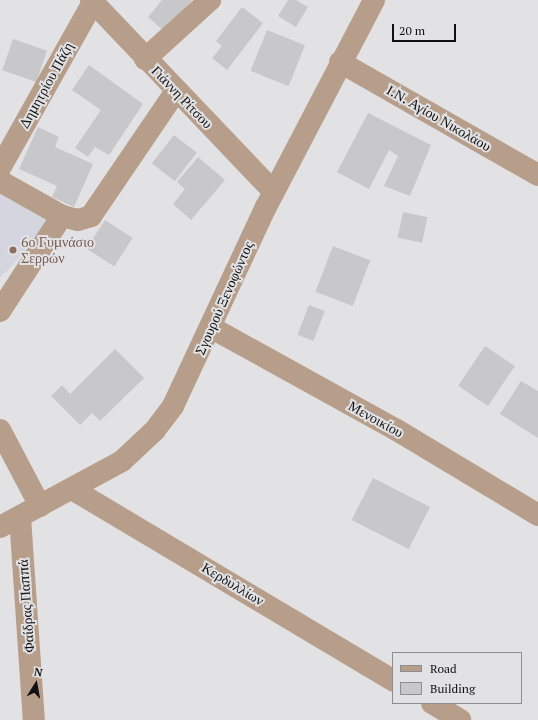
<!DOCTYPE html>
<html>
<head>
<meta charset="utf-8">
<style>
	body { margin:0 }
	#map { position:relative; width:538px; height:720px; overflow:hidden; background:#e2e2e5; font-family:"PT Serif",serif }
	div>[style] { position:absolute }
	.built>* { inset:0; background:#d4d5df }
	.building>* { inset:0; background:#c8c8cb; transform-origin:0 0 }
	.street>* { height:22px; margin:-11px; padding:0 11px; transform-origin:11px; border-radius:11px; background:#b69e8a }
	.dots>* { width:11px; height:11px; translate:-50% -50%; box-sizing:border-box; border:2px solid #e2e2e5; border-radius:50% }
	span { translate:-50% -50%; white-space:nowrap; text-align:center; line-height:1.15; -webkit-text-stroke:4px #e2e2e5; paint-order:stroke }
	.street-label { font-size:14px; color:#111112 }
	.education-label { font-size:14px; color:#785e54 }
	.left { translate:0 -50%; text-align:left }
	.legend { position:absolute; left:392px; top:652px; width:130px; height:52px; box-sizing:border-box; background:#e2e2e5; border:1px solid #8e8e91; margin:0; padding:5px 7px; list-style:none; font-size:12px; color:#111112 }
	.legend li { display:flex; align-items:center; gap:8px; height:20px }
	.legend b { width:20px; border:1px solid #8e8e91 }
	.north { position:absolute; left:16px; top:664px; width:40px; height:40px; -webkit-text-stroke:3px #e2e2e5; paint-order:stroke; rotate:11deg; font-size:11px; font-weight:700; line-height:16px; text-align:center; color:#111112 }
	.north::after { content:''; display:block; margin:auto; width:14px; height:18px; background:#111112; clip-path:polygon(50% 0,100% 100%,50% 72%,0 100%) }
	.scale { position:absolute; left:392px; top:24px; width:64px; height:18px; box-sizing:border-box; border:2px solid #111112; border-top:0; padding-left:5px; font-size:12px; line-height:14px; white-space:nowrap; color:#111112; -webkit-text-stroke:3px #e2e2e5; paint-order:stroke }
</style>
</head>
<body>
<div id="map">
	<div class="built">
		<i style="clip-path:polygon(0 194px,52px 223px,0 278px)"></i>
	</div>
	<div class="building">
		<i style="clip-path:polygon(162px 0,192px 0,165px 32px,148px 17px)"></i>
		<i style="clip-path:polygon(288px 0,296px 0,308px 7px,296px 27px,278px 16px)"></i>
		<i style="clip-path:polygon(242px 7px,263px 23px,227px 70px,212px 58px,222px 46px,216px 41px)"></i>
		<i style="left:267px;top:30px;width:41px;height:44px;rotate:22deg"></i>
		<i style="left:13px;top:39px;width:36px;height:33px;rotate:19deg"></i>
		<i style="clip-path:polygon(89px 65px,143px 104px,109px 155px,95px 147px,88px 157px,75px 148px,101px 110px,72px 90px)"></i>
		<i style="clip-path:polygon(368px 113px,431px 145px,410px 196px,384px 186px,398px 156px,389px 150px,369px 189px,337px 172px)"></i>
		<i style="clip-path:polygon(38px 127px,59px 137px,55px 147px,93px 164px,74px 207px,52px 197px,57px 186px,19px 169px)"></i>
		<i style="left:174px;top:135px;width:29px;height:36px;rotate:38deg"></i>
		<i style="clip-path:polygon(198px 157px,225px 180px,191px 220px,173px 204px,185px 189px,177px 182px)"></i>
		<i style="left:403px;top:212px;width:25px;height:26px;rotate:12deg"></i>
		<i style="left:105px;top:220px;width:33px;height:34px;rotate:33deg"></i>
		<i style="left:333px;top:246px;width:40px;height:49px;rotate:21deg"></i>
		<i style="left:309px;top:305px;width:17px;height:32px;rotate:21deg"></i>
		<i style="left:485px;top:346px;width:36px;height:48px;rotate:34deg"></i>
		<i style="clip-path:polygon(115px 349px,144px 378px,100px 421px,92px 413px,80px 425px,51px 396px,62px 385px,70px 394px)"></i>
		<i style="clip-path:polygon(521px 381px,538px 391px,538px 438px,500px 414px)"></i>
		<i style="left:373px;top:478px;width:64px;height:47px;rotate:27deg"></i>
	</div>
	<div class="street">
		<i style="left:91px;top:0;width:265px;rotate:46.4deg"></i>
		<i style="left:145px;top:59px;width:88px;rotate:-42.2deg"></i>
		<i style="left:340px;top:62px;width:228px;rotate:29.7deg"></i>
		<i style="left:0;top:168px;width:190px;rotate:-60.7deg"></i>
		<i style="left:0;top:181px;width:71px;rotate:29.4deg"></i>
		<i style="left:62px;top:216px;width:16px;rotate:14deg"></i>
		<i style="left:78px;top:220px;width:14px;rotate:-17deg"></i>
		<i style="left:91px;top:216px;width:151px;rotate:-55.8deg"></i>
		<i style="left:0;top:311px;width:113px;rotate:-56.9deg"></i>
		<i style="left:212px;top:328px;width:209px;rotate:28.9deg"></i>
		<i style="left:395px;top:429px;width:167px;rotate:31deg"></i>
		<i style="left:0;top:430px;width:86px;rotate:62.2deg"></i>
		<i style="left:72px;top:489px;width:374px;rotate:30.8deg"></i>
		<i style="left:20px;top:517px;width:203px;rotate:86.1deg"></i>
		<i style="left:0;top:527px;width:139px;rotate:-28.4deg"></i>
		<i style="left:122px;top:461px;width:45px;rotate:-43.2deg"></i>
		<i style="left:155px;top:430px;width:30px;rotate:-53deg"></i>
		<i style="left:173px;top:406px;width:220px;rotate:-65deg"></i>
		<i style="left:266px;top:207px;width:233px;rotate:-62.4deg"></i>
		<i style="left:432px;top:703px;width:33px;rotate:31deg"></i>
	</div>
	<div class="dots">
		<i style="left:13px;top:250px;background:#8d6e63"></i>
	</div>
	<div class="street-label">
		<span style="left:46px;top:85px;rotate:-61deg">Δημητρίου Πάζη</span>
		<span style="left:182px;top:97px;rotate:46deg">Γιάννη Ρίτσου</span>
		<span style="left:439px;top:118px;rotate:30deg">Ι.Ν. Αγίου Νικολάου</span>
		<span style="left:224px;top:298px;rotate:-66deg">Σγουρού Ξενοφώντος</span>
		<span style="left:376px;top:419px;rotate:29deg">Μενοικίου</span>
		<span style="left:233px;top:584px;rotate:31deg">Κερδυλλίων</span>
		<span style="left:26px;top:606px;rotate:-94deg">Φαίδρας Παππά</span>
	</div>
	<div class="education-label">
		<span class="left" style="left:21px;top:250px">6ο Γυμνάσιο<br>Σερρών</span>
	</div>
	<ul class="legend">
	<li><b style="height:5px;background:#b69e8a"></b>Road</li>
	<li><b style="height:11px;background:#c8c8cb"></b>Building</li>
	</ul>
	<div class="north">N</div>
	<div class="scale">20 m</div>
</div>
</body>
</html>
